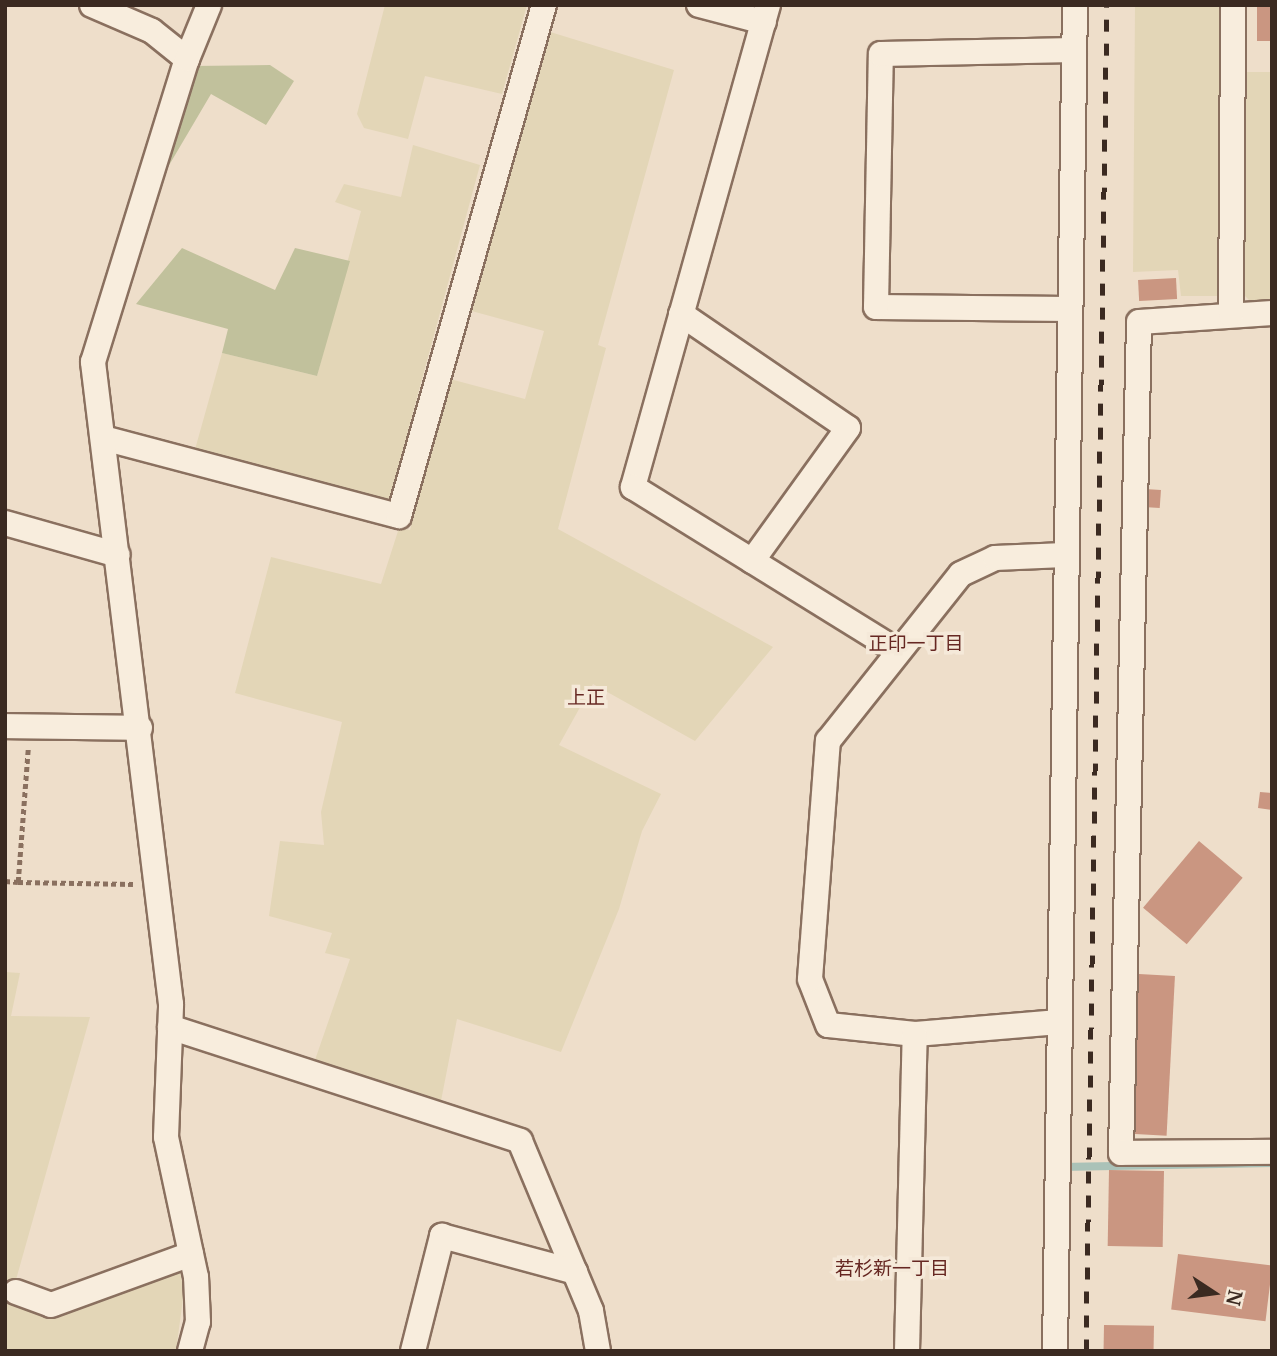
<!DOCTYPE html>
<html>
<head>
<meta charset="utf-8">
<style>
	body { margin:0 }
	#map { position:relative; width:1277px; height:1356px; overflow:hidden; background:#eedeca; font-family:Merriweather,"Noto Sans JP",serif }
	div>[style] { position:absolute }
	.farmland>* { inset:0; background:#e3d6b7 }
	.cemetery>* { inset:0; background:#c1c19c }
	.stream>* { height:8px; margin:-4px; padding:0 4px; transform-origin:4px; border-radius:4px; background:#aac2b8 }
	.building>* { inset:0; background:#ca9681; transform-origin:0 0 }
	.path>* { height:4.5px; margin-top:-2.25px; transform-origin:0; background:repeating-linear-gradient(90deg,#8a705f 0 5px,transparent 0 8.5px) }
	.roads { filter:drop-shadow(2px 0 #8a705f) drop-shadow(-2px 0 #8a705f) drop-shadow(0 2px #8a705f) drop-shadow(0 -2px #8a705f) }
	.minor>* { height:24px; margin:-12px; padding:0 12px; transform-origin:12px; border-radius:12px; background:#f8eddd }
	.rail>* { height:5px; margin-top:-2.5px; transform-origin:0; background:repeating-linear-gradient(90deg,#3b2a21 0 12px,transparent 0 24px) }
	span { translate:-50% -50%; white-space:nowrap; text-align:center; line-height:1.15; -webkit-text-stroke:7px #f5e9d9; paint-order:stroke }
	.neighbourhood-label { font-size:19px; color:#662722 }
	.frame { position:absolute; inset:0; border:7px solid #3b2a21; pointer-events:none }
	.north { position:absolute; left:1179px; top:1258px; width:70px; height:70px; -webkit-text-stroke:5px #f5e9d9; paint-order:stroke; rotate:103deg; font-size:19px; font-weight:700; line-height:28px; text-align:center; color:#3b2a21 }
	.north::after { content:''; display:block; margin:auto; width:24px; height:32px; background:#3b2a21; clip-path:polygon(50% 0,100% 100%,50% 72%,0 100%) }
</style>
</head>
<body>
<div id="map">
	<div class="farmland">
		<i style="clip-path:polygon(385px 5px,527px 5px,502px 94px,425px 76px,408px 139px,364px 128px,357px 114px)"></i>
		<i style="clip-path:polygon(1135px 5px,1227px 5px,1218px 296px,1181px 296px,1178px 270px,1133px 272px)"></i>
		<i style="clip-path:polygon(547px 31px,674px 70px,598px 345px,606px 348px,558px 529px,773px 647px,695px 741px,593px 684px,559px 745px,661px 794px,642px 831px,619px 909px,561px 1052px,457px 1019px,440px 1106px,315px 1060px,350px 959px,325px 953px,332px 933px,269px 916px,280px 841px,324px 845px,321px 812px,342px 722px,235px 693px,271px 557px,381px 584px,399px 528px,410px 530px,450px 379px,525px 399px,544px 331px,468px 310px)"></i>
		<i style="clip-path:polygon(1245px 72px,1272px 72px,1272px 303px,1252px 303px,1244px 295px)"></i>
		<i style="clip-path:polygon(413px 145px,480px 165px,389px 501px,194px 453px,222px 353px,317px 376px,361px 211px,335px 202px,344px 184px,401px 197px)"></i>
		<i style="clip-path:polygon(5px 972px,20px 973px,11px 1016px,90px 1017px,10px 1301px,179px 1267px,184px 1291px,176px 1351px,5px 1351px)"></i>
	</div>
	<div class="cemetery">
		<i style="clip-path:polygon(270px 65px,294px 81px,266px 125px,211px 94px,168px 167px,161px 163px,194px 66px)"></i>
		<i style="clip-path:polygon(182px 248px,275px 290px,295px 248px,350px 261px,317px 376px,222px 353px,228px 329px,136px 304px)"></i>
	</div>
	<div class="stream">
		<i style="left:1061px;top:1167px;width:211px;rotate:-1.1deg"></i>
	</div>
	<div class="building">
		<i style="left:1272px;top:5px;width:36px;height:15px;rotate:90deg"></i>
		<i style="left:1176px;top:278px;width:21px;height:38px;rotate:87deg"></i>
		<i style="left:1145px;top:489px;width:16px;height:18px;rotate:4deg"></i>
		<i style="clip-path:polygon(1260px 792px,1272px 793px,1272px 810px,1258px 808px)"></i>
		<i style="left:1199px;top:841px;width:57px;height:87px;rotate:40deg"></i>
		<i style="left:1139px;top:974px;width:36px;height:160px;rotate:3deg"></i>
		<i style="left:1109px;top:1170px;width:55px;height:76px;rotate:1deg"></i>
		<i style="left:1178px;top:1254px;width:95px;height:56px;rotate:7deg"></i>
		<i style="left:1104px;top:1325px;width:50px;height:26px;rotate:1deg"></i>
	</div>
	<div class="path">
		<i style="left:5px;top:881px;width:13px;rotate:4deg"></i>
		<i style="left:18px;top:882px;width:133px;rotate:-85.7deg"></i>
		<i style="left:18px;top:882px;width:115px;rotate:1deg"></i>
	</div>
	<div class="roads">
		<div class="minor">
			<i style="left:92px;top:5px;width:65px;rotate:23.4deg"></i>
			<i style="left:152px;top:31px;width:45px;rotate:38.7deg"></i>
			<i style="left:699px;top:5px;width:67px;rotate:14.7deg"></i>
			<i style="left:768px;top:5px;width:501px;rotate:105.65deg"></i>
			<i style="left:633px;top:487px;width:309px;rotate:31.8deg"></i>
			<i style="left:1069px;top:309px;width:193px;rotate:-179.4deg"></i>
			<i style="left:876px;top:307px;width:253px;rotate:-88.9deg"></i>
			<i style="left:881px;top:54px;width:193px;rotate:-1.2deg"></i>
			<i style="left:1272px;top:313px;width:133px;rotate:176.1deg"></i>
			<i style="left:1139px;top:322px;width:831px;rotate:91.24deg"></i>
			<i style="left:1121px;top:1153px;width:151px;rotate:-0.4deg"></i>
			<i style="left:681px;top:314px;width:202px;rotate:34.3deg"></i>
			<i style="left:848px;top:428px;width:164px;rotate:125.8deg"></i>
			<i style="left:1231px;top:314px;width:309px;rotate:-89.6deg"></i>
			<i style="left:103px;top:438px;width:306px;rotate:14.8deg"></i>
			<i style="left:399px;top:516px;width:531px;rotate:-74.16deg"></i>
			<i style="left:5px;top:523px;width:117px;rotate:15.8deg"></i>
			<i style="left:5px;top:726px;width:135px;rotate:0.8deg"></i>
			<i style="left:1059px;top:1022px;width:144px;rotate:175.2deg"></i>
			<i style="left:915px;top:1034px;width:87px;rotate:-174.1deg"></i>
			<i style="left:828px;top:1025px;width:49px;rotate:-111.4deg"></i>
			<i style="left:810px;top:979px;width:239px;rotate:-85.7deg"></i>
			<i style="left:828px;top:741px;width:213px;rotate:-51.5deg"></i>
			<i style="left:961px;top:574px;width:38px;rotate:-25deg"></i>
			<i style="left:995px;top:558px;width:69px;rotate:-2.5deg"></i>
			<i style="left:170px;top:1027px;width:368px;rotate:18deg"></i>
			<i style="left:520px;top:1141px;width:184px;rotate:67.3deg"></i>
			<i style="left:591px;top:1311px;width:41px;rotate:80.1deg"></i>
			<i style="left:16px;top:1292px;width:37px;rotate:20deg"></i>
			<i style="left:51px;top:1305px;width:149px;rotate:-20deg"></i>
			<i style="left:190px;top:1351px;width:30px;rotate:-75deg"></i>
			<i style="left:198px;top:1322px;width:45px;rotate:-92.5deg"></i>
			<i style="left:196px;top:1277px;width:143px;rotate:-102.1deg"></i>
			<i style="left:166px;top:1137px;width:133px;rotate:-87.8deg"></i>
			<i style="left:171px;top:1004px;width:647px;rotate:-96.93deg"></i>
			<i style="left:93px;top:362px;width:317px;rotate:-72.8deg"></i>
			<i style="left:187px;top:59px;width:58px;rotate:-67.8deg"></i>
			<i style="left:413px;top:1351px;width:119px;rotate:-75.8deg"></i>
			<i style="left:442px;top:1236px;width:138px;rotate:15.1deg"></i>
			<i style="left:907px;top:1351px;width:317px;rotate:-88.6deg"></i>
			<i style="left:1055px;top:1351px;width:1346px;rotate:-89.15deg"></i>
		</div>
	</div>
	<div class="rail">
		<i style="left:1086px;top:1351px;width:1346px;rotate:-89.11deg"></i>
	</div>
	<div class="neighbourhood-label">
		<span style="left:916px;top:644px">正印一丁目</span>
		<span style="left:586px;top:698px">上正</span>
		<span style="left:892px;top:1269px">若杉新一丁目</span>
	</div>
	<div class="frame"></div>
	<div class="north">N</div>
</div>
</body>
</html>
